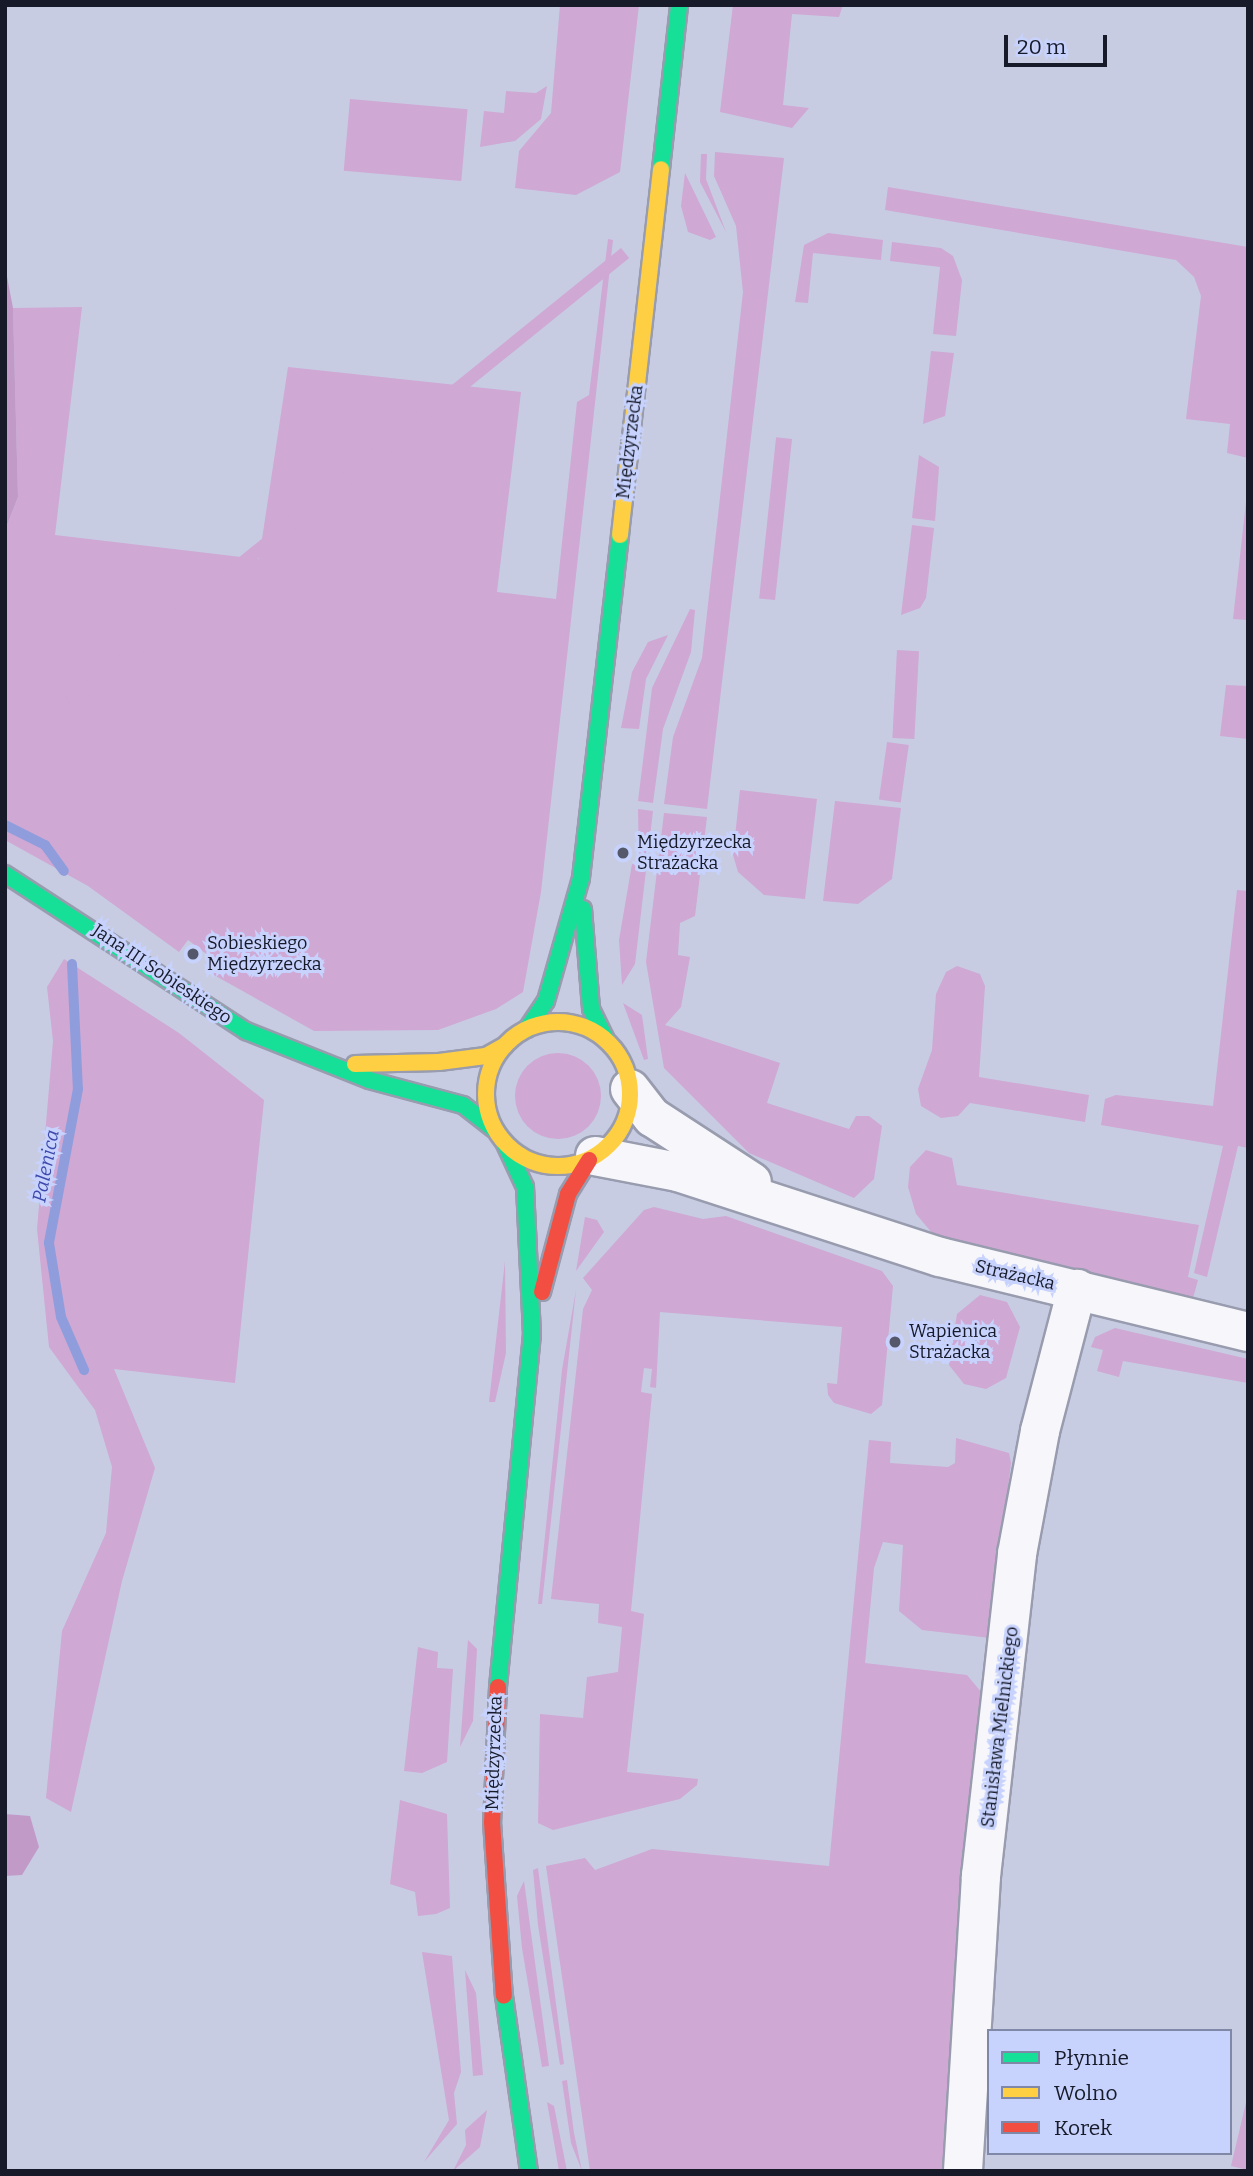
<!DOCTYPE html>
<html>
<head>
<meta charset="utf-8">
<style>
	body { margin:0 }
	#map { position:relative; width:1253px; height:2176px; overflow:hidden; background:#c7cce3; font-family:Bitter,serif }
	div>[style] { position:absolute }
	.green>* { inset:0; background:#cfa8d4; transform-origin:0 0 }
	.round { border-radius:50% }
	.forest>* { inset:0; background:#c29ac8 }
	.stream>* { height:10px; margin:-5px; padding:0 5px; transform-origin:5px; border-radius:5px; background:#909ddd }
	.roads { filter:drop-shadow(2px 0 #989cae) drop-shadow(-2px 0 #989cae) drop-shadow(0 2px #989cae) drop-shadow(0 -2px #989cae) }
	.street>* { height:38px; margin:-19px; padding:0 19px; transform-origin:19px; border-radius:19px; background:#f7f7fb }
	.fast>* { height:16px; margin:-8px; padding:0 8px; transform-origin:8px; border-radius:8px; background:#16e098 }
	.slow>* { height:16px; margin:-8px; padding:0 8px; transform-origin:8px; border-radius:8px; background:#ffcf43 }
	.slow>.ring { margin:-8px; padding:0; box-sizing:content-box; background:none; border:16px solid #ffcf43; border-radius:50% }
	.jam>* { height:16px; margin:-8px; padding:0 8px; transform-origin:8px; border-radius:8px; background:#f24e42 }
	.dots>* { width:19px; height:19px; translate:-50% -50%; box-sizing:border-box; border:4px solid #c7d2fd; border-radius:50% }
	span { translate:-50% -50%; white-space:nowrap; text-align:center; line-height:1.15; -webkit-text-stroke:6px #c7d2fd; paint-order:stroke }
	.street-label { font-size:18px; color:#161a29 }
	.poi-label { font-size:18px; color:#161a29 }
	.left { translate:0 -50%; text-align:left }
	.water-label { font-size:19px; color:#3e4aab; font-style:italic }
	.frame { position:absolute; inset:0; border:7px solid #161a29; pointer-events:none }
	.legend { position:absolute; left:987px; top:2029px; width:245px; height:126px; box-sizing:border-box; background:#c7d2fd; border:2px solid #8088a8; margin:0; padding:9px 12px; list-style:none; font-size:21px; color:#161a29 }
	.legend li { display:flex; align-items:center; gap:14px; height:35px }
	.legend b { width:35px; border:2px solid #8088a8 }
	.scale { position:absolute; left:1004px; top:35px; width:103px; height:32px; box-sizing:border-box; border:4px solid #161a29; border-top:0; padding-left:9px; font-size:21px; line-height:24px; white-space:nowrap; color:#161a29; -webkit-text-stroke:5px #c7d2fd; paint-order:stroke }
</style>
</head>
<body>
<div id="map">
	<div class="green">
		<i style="clip-path:polygon(560px 5px,639px 5px,620px 172px,576px 195px,515px 188px,519px 151px,551px 113px)"></i>
		<i style="clip-path:polygon(733px 5px,843px 5px,839px 17px,792px 14px,783px 105px,809px 108px,792px 128px,720px 112px)"></i>
		<i style="clip-path:polygon(547px 86px,541px 119px,515px 141px,480px 147px,484px 111px,504px 113px,506px 91px,536px 93px)"></i>
		<i style="left:350px;top:99px;width:118px;height:72px;rotate:5deg"></i>
		<i style="clip-path:polygon(715px 152px,784px 158px,707px 809px,664px 804px,673px 737px,702px 658px,743px 292px,736px 226px,714px 176px)"></i>
		<i style="clip-path:polygon(701px 154px,707px 154px,706px 179px,726px 232px,700px 182px)"></i>
		<i style="clip-path:polygon(685px 173px,716px 237px,710px 240px,688px 232px,681px 206px)"></i>
		<i style="clip-path:polygon(888px 187px,1248px 247px,1248px 458px,1227px 453px,1230px 424px,1186px 419px,1201px 296px,1194px 277px,1176px 260px,885px 210px)"></i>
		<i style="clip-path:polygon(828px 233px,883px 240px,881px 260px,813px 253px,808px 303px,795px 302px,804px 245px)"></i>
		<i style="clip-path:polygon(608px 239px,613px 240px,541px 892px,523px 992px,496px 1009px,438px 1030px,314px 1031px,205px 970px,213px 959px,188px 940px,179px 952px,88px 886px,5px 840px,5px 530px,18px 497px,13px 308px,82px 307px,55px 535px,259px 559px,288px 367px,521px 392px,497px 592px,556px 599px,577px 402px,589px 395px)"></i>
		<i style="clip-path:polygon(892px 242px,941px 248px,953px 256px,962px 280px,956px 336px,933px 334px,940px 267px,890px 261px)"></i>
		<i style="left:621px;top:248px;width:13px;height:715px;rotate:51deg"></i>
		<i style="clip-path:polygon(931px 351px,954px 353px,945px 416px,923px 424px)"></i>
		<i style="left:792px;top:439px;width:162px;height:16px;rotate:96deg"></i>
		<i style="clip-path:polygon(919px 455px,939px 467px,935px 521px,912px 518px)"></i>
		<i style="clip-path:polygon(1248px 484px,1248px 620px,1233px 619px)"></i>
		<i style="clip-path:polygon(912px 525px,934px 528px,926px 598px,920px 608px,901px 615px)"></i>
		<i style="clip-path:polygon(690px 609px,695px 610px,691px 652px,663px 729px,653px 803px,638px 801px,652px 688px)"></i>
		<i style="clip-path:polygon(668px 635px,646px 679px,639px 729px,621px 728px,632px 672px,648px 642px)"></i>
		<i style="left:897px;top:650px;width:22px;height:88px;rotate:3deg"></i>
		<i style="clip-path:polygon(1226px 685px,1248px 686px,1248px 739px,1220px 736px)"></i>
		<i style="left:887px;top:742px;width:22px;height:58px;rotate:8deg"></i>
		<i style="clip-path:polygon(740px 790px,817px 799px,805px 899px,764px 895px,738px 872px,733px 855px)"></i>
		<i style="clip-path:polygon(835px 801px,901px 808px,892px 879px,858px 904px,823px 901px)"></i>
		<i style="clip-path:polygon(638px 809px,653px 811px,635px 964px,622px 985px,619px 940px,632px 864px,639px 865px)"></i>
		<i style="clip-path:polygon(664px 813px,707px 817px,695px 916px,680px 923px,678px 955px,690px 957px,681px 1007px,665px 1025px,780px 1063px,767px 1103px,849px 1129px,856px 1116px,869px 1116px,882px 1126px,874px 1179px,854px 1198px,749px 1153px,664px 1068px,646px 962px)"></i>
		<i style="clip-path:polygon(1237px 890px,1248px 891px,1248px 1148px,1238px 1146px,1207px 1277px,1194px 1273px,1223px 1146px,1101px 1125px,1105px 1099px,1116px 1095px,1213px 1106px)"></i>
		<i style="clip-path:polygon(64px 959px,179px 1033px,264px 1100px,235px 1383px,114px 1369px,155px 1468px,122px 1581px,71px 1812px,46px 1798px,62px 1631px,106px 1533px,112px 1467px,95px 1410px,49px 1347px,37px 1229px,53px 1041px,47px 987px)"></i>
		<i style="clip-path:polygon(957px 966px,980px 974px,985px 986px,979px 1077px,1089px 1095px,1085px 1122px,970px 1103px,958px 1116px,941px 1118px,921px 1106px,918px 1089px,932px 1050px,936px 994px,946px 972px)"></i>
		<i style="clip-path:polygon(623px 1003px,642px 1015px,648px 1059px,644px 1060px)"></i>
		<i class="round" style="left:515px;top:1053px;width:86px;height:86px"></i>
		<i style="clip-path:polygon(926px 1150px,952px 1158px,957px 1185px,1199px 1225px,1188px 1277px,1198px 1280px,1192px 1302px,933px 1234px,916px 1214px,908px 1187px,910px 1167px)"></i>
		<i style="clip-path:polygon(654px 1207px,703px 1219px,726px 1216px,882px 1271px,893px 1286px,882px 1405px,871px 1414px,834px 1403px,828px 1395px,827px 1383px,837px 1384px,842px 1327px,660px 1312px,656px 1388px,650px 1387px,652px 1369px,644px 1368px,641px 1392px,652px 1394px,631px 1611px,644px 1614px,627px 1772px,698px 1779px,697px 1785px,680px 1799px,553px 1830px,538px 1823px,540px 1714px,583px 1718px,587px 1677px,618px 1672px,622px 1627px,598px 1623px,599px 1604px,551px 1599px,583px 1309px,592px 1290px,583px 1278px,644px 1210px)"></i>
		<i style="clip-path:polygon(585px 1217px,597px 1220px,604px 1232px,576px 1271px)"></i>
		<i style="clip-path:polygon(505px 1261px,506px 1353px,495px 1402px,489px 1402px)"></i>
		<i style="clip-path:polygon(576px 1290px,542px 1604px,538px 1604px,562px 1370px)"></i>
		<i style="clip-path:polygon(980px 1295px,1007px 1302px,1020px 1327px,1006px 1378px,986px 1389px,964px 1384px,949px 1365px,957px 1314px)"></i>
		<i style="clip-path:polygon(1115px 1328px,1248px 1359px,1248px 1383px,1123px 1361px,1119px 1377px,1097px 1371px,1103px 1350px,1091px 1347px,1095px 1337px)"></i>
		<i style="clip-path:polygon(956px 1438px,1009px 1453px,1011px 1463px,990px 1638px,922px 1630px,899px 1611px,903px 1545px,883px 1542px,874px 1568px,865px 1663px,967px 1675px,982px 1693px,962px 1881px,948px 2171px,590px 2171px,546px 1866px,585px 1858px,595px 1870px,652px 1849px,829px 1866px,869px 1440px,891px 1442px,890px 1463px,948px 1467px,955px 1463px)"></i>
		<i style="clip-path:polygon(468px 1640px,477px 1649px,473px 1721px,460px 1747px)"></i>
		<i style="clip-path:polygon(418px 1647px,438px 1652px,437px 1668px,453px 1669px,447px 1762px,422px 1773px,404px 1771px)"></i>
		<i style="clip-path:polygon(400px 1800px,447px 1814px,450px 1908px,436px 1914px,418px 1916px,415px 1892px,390px 1884px)"></i>
		<i style="clip-path:polygon(538px 1868px,564px 2064px,560px 2065px,538px 1925px,533px 1870px)"></i>
		<i style="clip-path:polygon(524px 1881px,549px 2066px,542px 2067px,522px 1948px,517px 1896px)"></i>
		<i style="clip-path:polygon(422px 1952px,452px 1956px,461px 2072px,454px 2093px,457px 2124px,424px 2162px,449px 2120px)"></i>
		<i style="clip-path:polygon(465px 1970px,476px 1993px,483px 2075px,473px 2076px)"></i>
		<i style="clip-path:polygon(567px 2080px,574px 2133px,582px 2171px,571px 2143px,562px 2081px)"></i>
		<i style="clip-path:polygon(1248px 2094px,1248px 2170px,1231px 2166px)"></i>
		<i style="clip-path:polygon(547px 2102px,554px 2106px,567px 2171px,559px 2171px)"></i>
		<i style="clip-path:polygon(487px 2110px,480px 2147px,453px 2171px,466px 2145px,465px 2130px)"></i>
	</div>
	<div class="forest">
		<i style="clip-path:polygon(5px 266px,13px 308px,18px 497px,5px 530px)"></i>
		<i style="clip-path:polygon(5px 1814px,30px 1816px,39px 1847px,22px 1875px,5px 1876px)"></i>
	</div>
	<div class="stream">
		<i style="left:5px;top:825px;width:45px;rotate:26.6deg"></i>
		<i style="left:45px;top:845px;width:32px;rotate:54deg"></i>
		<i style="left:72px;top:964px;width:125px;rotate:87.3deg"></i>
		<i style="left:78px;top:1089px;width:157px;rotate:100.7deg"></i>
		<i style="left:49px;top:1243px;width:75px;rotate:80.8deg"></i>
		<i style="left:61px;top:1317px;width:58px;rotate:66.5deg"></i>
	</div>
	<div class="roads">
		<div class="street">
			<i style="left:630px;top:1089px;width:36px;rotate:52deg"></i>
			<i style="left:652px;top:1117px;width:119px;rotate:33deg"></i>
			<i style="left:595px;top:1156px;width:85px;rotate:10.9deg"></i>
			<i style="left:678px;top:1172px;width:275px;rotate:18deg"></i>
			<i style="left:940px;top:1257px;width:317px;rotate:13.7deg"></i>
			<i style="left:963px;top:2171px;width:296px;rotate:-86.5deg"></i>
			<i style="left:981px;top:1876px;width:324px;rotate:-83.6deg"></i>
			<i style="left:1017px;top:1554px;width:125px;rotate:-79.4deg"></i>
			<i style="left:1040px;top:1431px;width:147px;rotate:-75.4deg"></i>
		</div>
		<div class="fast">
			<i style="left:661px;top:169px;width:165px;rotate:-83.7deg"></i>
			<i style="left:5px;top:874px;width:288px;rotate:33.1deg"></i>
			<i style="left:246px;top:1031px;width:132px;rotate:21.7deg"></i>
			<i style="left:369px;top:1080px;width:97px;rotate:14.9deg"></i>
			<i style="left:463px;top:1105px;width:39px;rotate:38deg"></i>
			<i style="left:583px;top:909px;width:100px;rotate:85.4deg"></i>
			<i style="left:591px;top:1009px;width:34px;rotate:64deg"></i>
			<i style="left:527px;top:1029px;width:34px;rotate:-56deg"></i>
			<i style="left:546px;top:1001px;width:128px;rotate:-74.1deg"></i>
			<i style="left:581px;top:878px;width:345px;rotate:-83.5deg"></i>
			<i style="left:498px;top:1687px;width:354px;rotate:-84.5deg"></i>
			<i style="left:532px;top:1335px;width:148px;rotate:-92.7deg"></i>
			<i style="left:525px;top:1187px;width:50px;rotate:-115deg"></i>
			<i style="left:504px;top:1996px;width:177px;rotate:81.9deg"></i>
		</div>
		<div class="slow">
			<i style="left:620px;top:535px;width:368px;rotate:-83.6deg"></i>
			<i class="ring" style="left:486px;top:1022px;width:128px;height:128px"></i>
			<i style="left:355px;top:1064px;width:84px;rotate:-1.4deg"></i>
			<i style="left:439px;top:1062px;width:47px;rotate:-7.3deg"></i>
			<i style="left:486px;top:1056px;width:21px;rotate:-29deg"></i>
		</div>
		<div class="jam">
			<i style="left:542px;top:1292px;width:101px;rotate:-75.1deg"></i>
			<i style="left:568px;top:1194px;width:40px;rotate:-58deg"></i>
			<i style="left:498px;top:1687px;width:135px;rotate:92.5deg"></i>
			<i style="left:492px;top:1822px;width:174px;rotate:86.1deg"></i>
		</div>
	</div>
	<div class="dots">
		<i style="left:623px;top:853px;background:#54586a"></i>
		<i style="left:193px;top:954px;background:#54586a"></i>
		<i style="left:895px;top:1342px;background:#54586a"></i>
	</div>
	<div class="street-label">
		<span style="left:630px;top:442px;rotate:-83deg">Międzyrzecka</span>
		<span style="left:162px;top:974px;rotate:34deg">Jana III Sobieskiego</span>
		<span style="left:1015px;top:1275px;rotate:13deg">Strażacka</span>
		<span style="left:1000px;top:1727px;rotate:-83deg">Stanisława Mielnickiego</span>
		<span style="left:494px;top:1753px;rotate:-88deg">Międzyrzecka</span>
	</div>
	<div class="poi-label">
		<span class="left" style="left:637px;top:853px">Międzyrzecka<br>Strażacka</span>
		<span class="left" style="left:207px;top:954px">Sobieskiego<br>Międzyrzecka</span>
		<span class="left" style="left:909px;top:1342px">Wapienica<br>Strażacka</span>
	</div>
	<div class="water-label">
		<span style="left:46px;top:1166px;rotate:-79deg">Palenica</span>
	</div>
	<div class="frame"></div>
	<ul class="legend">
	<li><b style="height:9px;background:#16e098"></b>Płynnie</li>
	<li><b style="height:9px;background:#ffcf43"></b>Wolno</li>
	<li><b style="height:9px;background:#f24e42"></b>Korek</li>
	</ul>
	<div class="scale">20 m</div>
</div>
</body>
</html>
